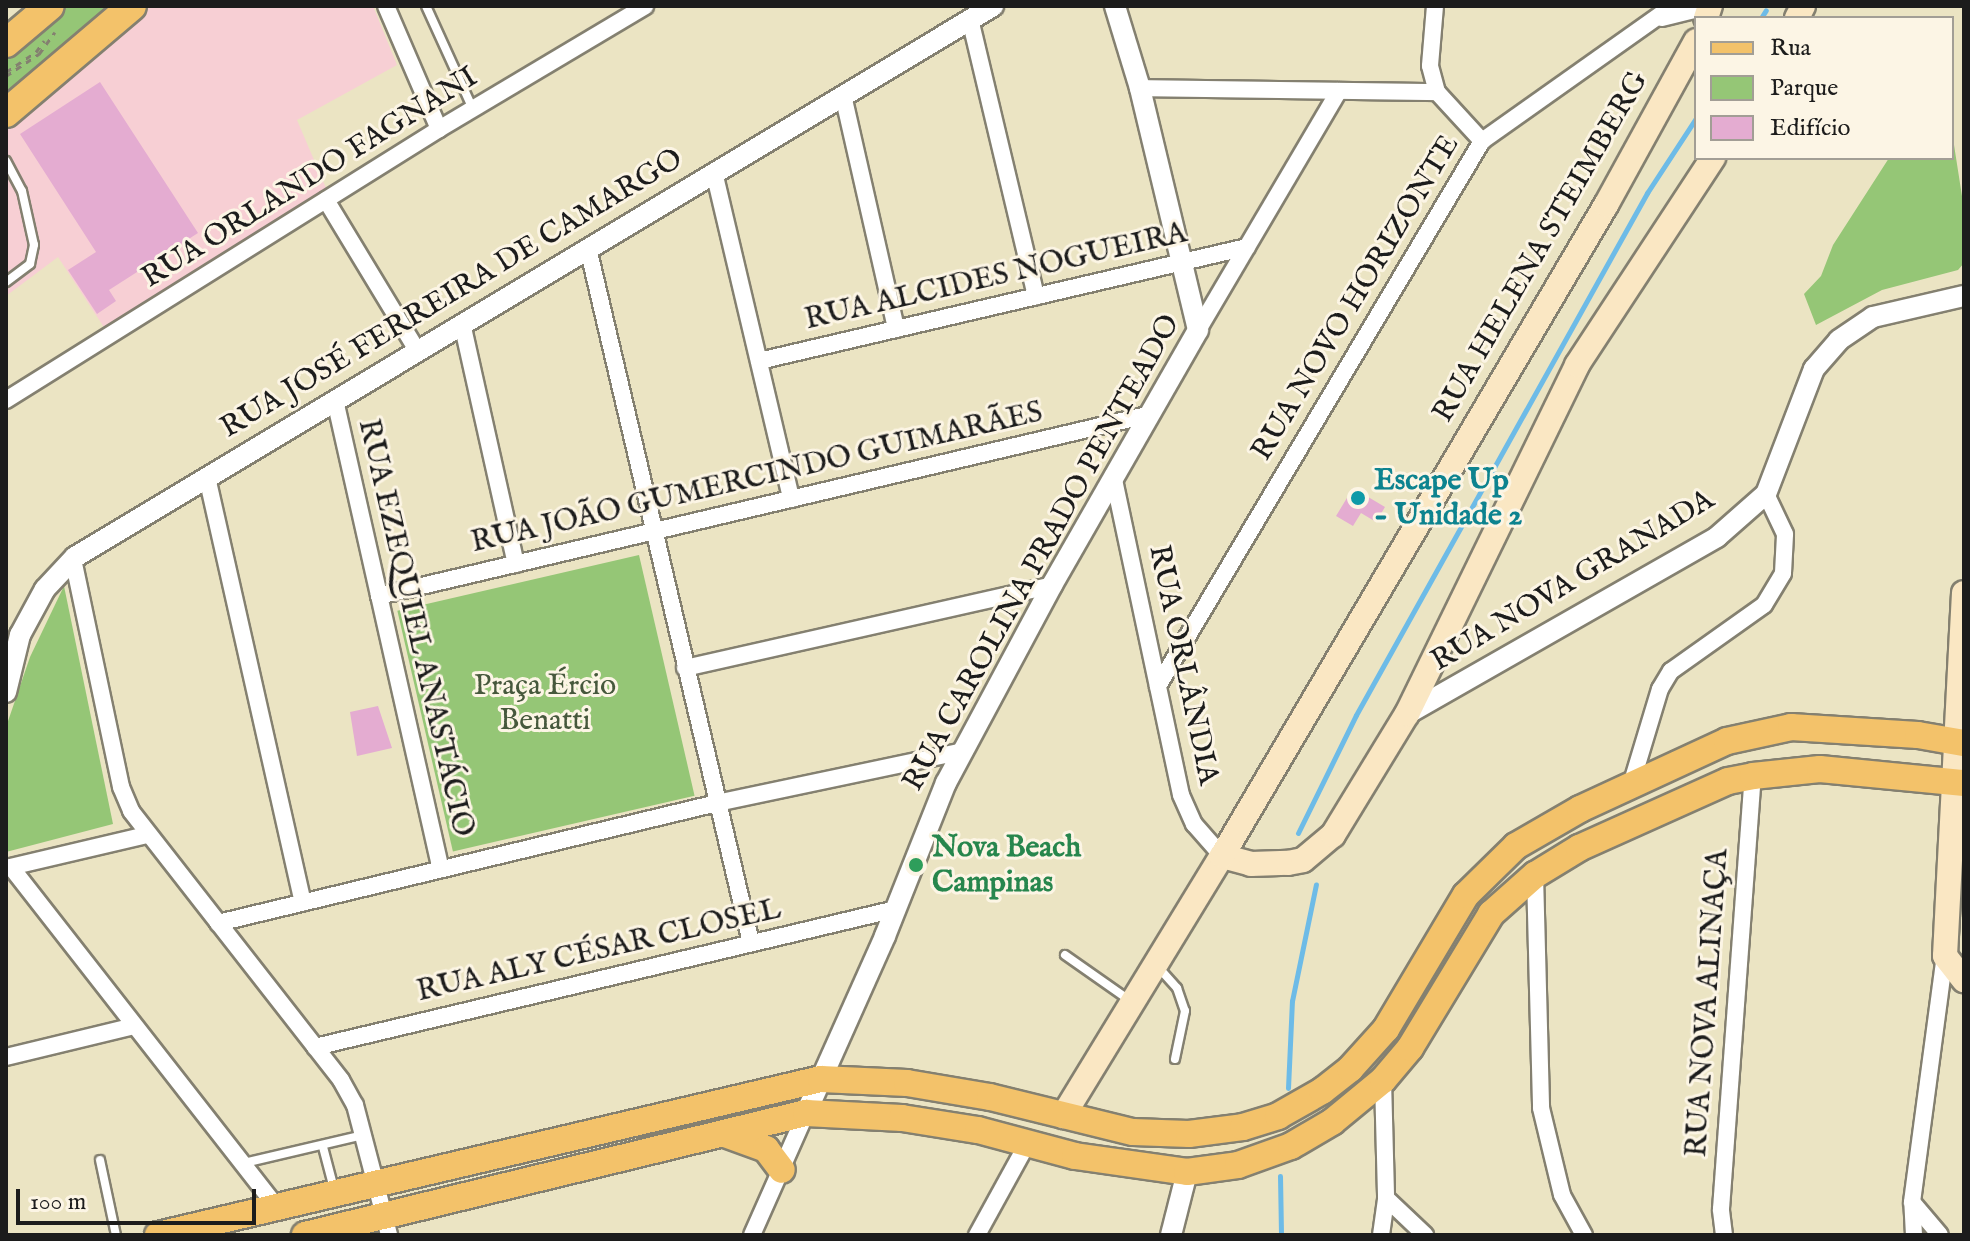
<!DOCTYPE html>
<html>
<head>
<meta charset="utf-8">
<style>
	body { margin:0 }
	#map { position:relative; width:1970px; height:1241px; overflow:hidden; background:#ebe4c3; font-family:"IM FELL English",serif }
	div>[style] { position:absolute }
	.built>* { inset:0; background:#f7cfd4 }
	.green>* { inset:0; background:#95c676; transform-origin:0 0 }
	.stream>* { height:5px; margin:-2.5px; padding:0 2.5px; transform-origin:2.5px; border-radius:2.5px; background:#6dbbe7 }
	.building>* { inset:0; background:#e4acd1 }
	.path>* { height:3px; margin-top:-1.5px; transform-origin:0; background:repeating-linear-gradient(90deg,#848070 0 6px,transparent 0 12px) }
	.roads { filter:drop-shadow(2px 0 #848070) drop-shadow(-2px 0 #848070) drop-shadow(0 2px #848070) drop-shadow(0 -2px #848070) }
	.service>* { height:8px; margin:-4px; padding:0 4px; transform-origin:4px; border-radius:4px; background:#fff }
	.minor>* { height:16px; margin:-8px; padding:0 8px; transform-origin:8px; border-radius:8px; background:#fff }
	.tertiary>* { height:20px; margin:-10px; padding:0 10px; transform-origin:10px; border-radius:10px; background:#fff }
	.secondary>* { height:24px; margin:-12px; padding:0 12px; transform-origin:12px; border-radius:12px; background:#fae7c3 }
	.primary>* { height:26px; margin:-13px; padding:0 13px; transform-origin:13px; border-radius:13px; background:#f3c26a }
	.trunk>* { height:28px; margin:-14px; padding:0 14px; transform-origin:14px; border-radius:14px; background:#f3c26a }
	.dots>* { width:22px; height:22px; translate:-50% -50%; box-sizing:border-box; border:4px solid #fcf5e5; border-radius:50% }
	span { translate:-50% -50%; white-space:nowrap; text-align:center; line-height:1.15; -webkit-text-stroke:6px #fcf5e5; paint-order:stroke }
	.street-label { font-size:30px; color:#1c1c1c }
	.culture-label { font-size:30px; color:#0d838f; font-weight:700 }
	.left { translate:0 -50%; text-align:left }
	.park-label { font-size:30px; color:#46583c }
	.leisure-label { font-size:30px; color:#27864d; font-weight:700 }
	.frame { position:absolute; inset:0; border:8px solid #1c1c1c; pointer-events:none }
	.legend { position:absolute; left:1694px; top:16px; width:260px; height:144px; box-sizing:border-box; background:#fcf5e5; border:2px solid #a29e95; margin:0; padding:10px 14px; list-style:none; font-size:24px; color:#1c1c1c }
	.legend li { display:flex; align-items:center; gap:16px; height:40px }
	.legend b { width:40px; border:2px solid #a29e95 }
	.scale { position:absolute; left:16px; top:1189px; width:240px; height:36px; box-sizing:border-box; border:4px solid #1c1c1c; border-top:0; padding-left:10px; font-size:24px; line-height:28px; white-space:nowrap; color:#1c1c1c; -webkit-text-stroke:6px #fcf5e5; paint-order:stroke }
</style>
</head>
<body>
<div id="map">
	<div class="built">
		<i style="clip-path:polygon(151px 6px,373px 6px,397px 65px,297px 120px,326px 188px,109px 335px,58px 257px,6px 296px,6px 130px)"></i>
	</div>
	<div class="green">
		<i style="clip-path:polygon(59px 6px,122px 6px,6px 104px,6px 51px)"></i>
		<i style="clip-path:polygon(1952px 132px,1964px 209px,1964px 263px,1958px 270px,1882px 290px,1816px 325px,1804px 294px,1821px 276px,1833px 245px,1889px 158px,1952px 158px)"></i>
		<i style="left:639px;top:555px;width:247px;height:248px;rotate:77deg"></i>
		<i style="clip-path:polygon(64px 586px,113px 824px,6px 852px,6px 727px,30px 657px)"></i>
	</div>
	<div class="stream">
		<i style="left:1761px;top:18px;width:9px;rotate:-58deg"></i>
		<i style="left:1298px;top:833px;width:131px;rotate:-63.8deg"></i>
		<i style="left:1356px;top:715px;width:598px;rotate:-60.86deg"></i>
		<i style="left:1647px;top:193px;width:90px;rotate:-56.8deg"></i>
		<i style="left:1288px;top:1088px;width:87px;rotate:-87.4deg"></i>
		<i style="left:1292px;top:1001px;width:119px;rotate:-78.4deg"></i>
		<i style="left:1280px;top:1176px;width:59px;rotate:89deg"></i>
	</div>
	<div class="building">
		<i style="clip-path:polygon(100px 82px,198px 233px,109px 290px,116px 301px,97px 314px,68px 270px,96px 252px,20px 134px)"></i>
		<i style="clip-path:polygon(1353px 488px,1385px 507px,1376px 522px,1361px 513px,1353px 526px,1336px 516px)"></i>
		<i style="clip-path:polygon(378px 706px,392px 748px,357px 756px,350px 712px)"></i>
	</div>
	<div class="path">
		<i style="left:6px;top:72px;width:36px;rotate:-34deg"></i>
		<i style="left:36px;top:52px;width:14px;rotate:-54deg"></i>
		<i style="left:6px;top:76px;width:40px;rotate:-34deg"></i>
		<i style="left:39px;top:54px;width:27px;rotate:-54deg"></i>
	</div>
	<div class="roads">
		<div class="service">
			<i style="left:426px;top:6px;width:113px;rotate:65.5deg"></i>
			<i style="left:6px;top:161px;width:34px;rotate:62deg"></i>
			<i style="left:22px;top:191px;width:55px;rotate:77.5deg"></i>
			<i style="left:34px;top:245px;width:19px;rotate:102deg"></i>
			<i style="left:30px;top:264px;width:30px;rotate:143deg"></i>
			<i style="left:1065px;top:955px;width:78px;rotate:35.1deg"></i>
			<i style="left:1159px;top:968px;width:27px;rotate:48deg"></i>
			<i style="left:1177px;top:988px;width:24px;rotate:71deg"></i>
			<i style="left:1185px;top:1011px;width:49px;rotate:101.8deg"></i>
			<i style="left:323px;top:1147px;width:43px;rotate:75.3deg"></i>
			<i style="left:100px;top:1160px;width:77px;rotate:78deg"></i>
			<i style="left:244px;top:1163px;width:122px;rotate:-13.2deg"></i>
		</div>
		<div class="minor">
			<i style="left:386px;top:6px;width:134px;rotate:66.7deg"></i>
			<i style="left:1435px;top:6px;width:60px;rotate:94.8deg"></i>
			<i style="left:1430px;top:66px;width:27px;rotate:75deg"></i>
			<i style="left:1437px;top:92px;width:67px;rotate:47.4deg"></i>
			<i style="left:1662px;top:18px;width:50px;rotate:-13.8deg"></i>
			<i style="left:970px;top:19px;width:285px;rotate:76.6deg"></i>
			<i style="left:1140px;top:88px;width:297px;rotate:0.8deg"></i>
			<i style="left:843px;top:95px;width:240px;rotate:77.2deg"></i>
			<i style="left:714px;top:172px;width:336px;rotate:76.7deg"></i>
			<i style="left:326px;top:200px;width:175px;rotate:58.8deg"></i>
			<i style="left:588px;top:248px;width:714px;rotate:76.8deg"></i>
			<i style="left:462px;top:323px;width:247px;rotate:77.4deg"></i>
			<i style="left:1198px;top:330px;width:277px;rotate:-59.5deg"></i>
			<i style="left:759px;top:361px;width:501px;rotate:-13.15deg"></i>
			<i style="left:6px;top:400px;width:511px;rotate:-32.04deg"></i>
			<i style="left:439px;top:129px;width:240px;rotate:-30.8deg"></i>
			<i style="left:335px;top:400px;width:481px;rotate:77.3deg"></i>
			<i style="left:1113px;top:475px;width:327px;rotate:78deg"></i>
			<i style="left:1181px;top:795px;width:32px;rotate:66deg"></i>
			<i style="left:1194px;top:824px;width:43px;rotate:48.8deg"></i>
			<i style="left:207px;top:477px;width:436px;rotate:77.3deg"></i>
			<i style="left:73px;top:559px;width:233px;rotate:78.1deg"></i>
			<i style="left:121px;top:787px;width:26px;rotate:67deg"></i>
			<i style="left:131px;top:811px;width:341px;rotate:52deg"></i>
			<i style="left:341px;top:1080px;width:29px;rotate:61deg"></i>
			<i style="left:355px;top:1105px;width:134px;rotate:75.3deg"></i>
			<i style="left:379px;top:596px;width:789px;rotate:-13.26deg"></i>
			<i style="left:685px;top:668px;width:376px;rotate:-12.7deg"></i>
			<i style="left:1158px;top:686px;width:634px;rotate:-59.27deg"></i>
			<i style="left:1482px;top:141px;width:234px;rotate:-35.3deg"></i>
			<i style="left:1631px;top:785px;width:100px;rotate:-73.2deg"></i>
			<i style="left:1660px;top:689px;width:21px;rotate:-59deg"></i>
			<i style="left:1671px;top:671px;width:114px;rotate:-35.4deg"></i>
			<i style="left:1764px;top:605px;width:37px;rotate:-59deg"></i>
			<i style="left:1783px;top:573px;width:39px;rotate:-87deg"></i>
			<i style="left:1785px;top:534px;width:44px;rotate:-115.4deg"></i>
			<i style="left:11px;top:867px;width:434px;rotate:52deg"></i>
			<i style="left:6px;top:868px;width:145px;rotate:-13.2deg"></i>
			<i style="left:1535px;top:875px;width:233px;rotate:88.5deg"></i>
			<i style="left:1541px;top:1108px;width:89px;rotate:76.4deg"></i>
			<i style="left:1562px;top:1195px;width:46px;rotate:61.2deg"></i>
			<i style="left:218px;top:923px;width:513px;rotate:-13.52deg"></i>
			<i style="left:717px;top:803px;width:251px;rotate:-11.9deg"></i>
			<i style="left:315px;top:1047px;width:597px;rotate:-13.36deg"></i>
			<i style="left:6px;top:1057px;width:132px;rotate:-13.6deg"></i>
			<i style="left:1383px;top:1080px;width:118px;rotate:88.5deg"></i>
			<i style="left:1386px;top:1198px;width:54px;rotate:43.5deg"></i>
			<i style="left:1912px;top:1202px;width:43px;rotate:49.7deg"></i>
			<i style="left:752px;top:1235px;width:133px;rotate:-66.1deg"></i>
			<i style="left:977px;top:1235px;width:104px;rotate:-61.2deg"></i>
			<i style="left:1381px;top:1235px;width:37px;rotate:-82deg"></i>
			<i style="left:1724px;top:1235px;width:26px;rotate:-97deg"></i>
			<i style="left:1721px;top:1209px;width:434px;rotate:-85.8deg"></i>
			<i style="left:1914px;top:1235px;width:33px;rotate:-93deg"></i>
			<i style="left:1912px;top:1202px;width:248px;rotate:-82.4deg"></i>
		</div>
		<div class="tertiary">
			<i style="left:6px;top:692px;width:59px;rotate:-76.2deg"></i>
			<i style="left:20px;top:635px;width:52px;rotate:-61.5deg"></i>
			<i style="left:45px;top:589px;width:44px;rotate:-46.8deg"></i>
			<i style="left:75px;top:557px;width:1071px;rotate:-30.97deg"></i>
			<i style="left:1407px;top:714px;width:357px;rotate:-29.7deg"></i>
			<i style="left:1717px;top:537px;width:65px;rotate:-41.3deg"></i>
			<i style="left:1766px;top:494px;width:134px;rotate:-69deg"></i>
			<i style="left:1814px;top:369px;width:38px;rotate:-49deg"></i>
			<i style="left:1839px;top:340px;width:41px;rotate:-34.1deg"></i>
			<i style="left:1873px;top:317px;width:93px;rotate:-13deg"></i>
			<i style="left:806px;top:1113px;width:194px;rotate:-65.9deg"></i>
			<i style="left:885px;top:936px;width:165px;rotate:-68.3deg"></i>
			<i style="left:946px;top:783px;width:225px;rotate:-61.8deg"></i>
			<i style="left:1052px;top:585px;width:294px;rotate:-60.2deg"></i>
			<i style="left:1198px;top:330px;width:249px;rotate:-103.5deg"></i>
			<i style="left:1140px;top:88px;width:86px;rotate:-107deg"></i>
			<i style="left:1171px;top:1235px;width:65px;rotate:-75.7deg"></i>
		</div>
		<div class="secondary">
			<i style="left:1706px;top:18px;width:13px;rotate:-72deg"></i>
			<i style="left:1797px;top:18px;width:13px;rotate:-63deg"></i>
			<i style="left:1964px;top:593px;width:363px;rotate:93deg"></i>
			<i style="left:1945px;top:956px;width:31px;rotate:52deg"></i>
			<i style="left:1222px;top:856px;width:30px;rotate:15deg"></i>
			<i style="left:1251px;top:864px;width:37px;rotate:-2deg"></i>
			<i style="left:1288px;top:863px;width:15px;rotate:-11deg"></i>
			<i style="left:1303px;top:860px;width:39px;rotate:-40deg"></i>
			<i style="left:1333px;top:835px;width:142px;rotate:-58.6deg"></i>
			<i style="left:1407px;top:714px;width:388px;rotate:-64deg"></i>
			<i style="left:1577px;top:365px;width:248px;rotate:-56.7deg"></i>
			<i style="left:1063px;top:1116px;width:305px;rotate:-58.6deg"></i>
			<i style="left:1222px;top:856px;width:756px;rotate:-59.47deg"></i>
			<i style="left:1606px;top:205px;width:187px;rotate:-61.2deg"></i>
		</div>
		<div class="primary">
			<i style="left:725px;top:1134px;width:44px;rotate:20.1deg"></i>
			<i style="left:766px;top:1149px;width:26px;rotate:53deg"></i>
			<i style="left:158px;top:1235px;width:681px;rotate:-13.24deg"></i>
			<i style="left:821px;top:1079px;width:86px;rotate:2.7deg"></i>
			<i style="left:907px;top:1083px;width:84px;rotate:9.6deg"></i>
			<i style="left:990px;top:1097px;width:147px;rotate:13.8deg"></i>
			<i style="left:1133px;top:1132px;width:56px;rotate:2deg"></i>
			<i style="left:1189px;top:1134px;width:54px;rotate:-7.4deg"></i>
			<i style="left:1243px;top:1127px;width:37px;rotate:-17deg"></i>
			<i style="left:1278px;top:1116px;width:51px;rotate:-29.6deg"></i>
			<i style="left:1322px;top:1091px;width:36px;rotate:-38deg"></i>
			<i style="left:1350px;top:1069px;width:54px;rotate:-48deg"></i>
			<i style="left:1386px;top:1029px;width:156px;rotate:-59.2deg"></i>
			<i style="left:1466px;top:895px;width:70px;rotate:-44.4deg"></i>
			<i style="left:1516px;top:846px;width:74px;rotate:-30deg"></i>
			<i style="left:1580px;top:809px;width:162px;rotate:-24.8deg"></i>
			<i style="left:1727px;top:741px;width:66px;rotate:-12.3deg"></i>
			<i style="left:1791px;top:727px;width:127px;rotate:3.6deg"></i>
			<i style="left:1918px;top:735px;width:47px;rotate:9.9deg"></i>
			<i style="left:305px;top:1235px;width:516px;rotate:-13.69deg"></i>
			<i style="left:806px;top:1113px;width:96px;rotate:3deg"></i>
			<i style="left:902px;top:1118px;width:77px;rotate:9deg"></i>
			<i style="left:978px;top:1130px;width:100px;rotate:15deg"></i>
			<i style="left:1075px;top:1156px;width:113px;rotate:8.1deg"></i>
			<i style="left:1187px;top:1172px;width:51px;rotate:-7.8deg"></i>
			<i style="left:1238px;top:1165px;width:56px;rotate:-19.7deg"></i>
			<i style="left:1291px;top:1146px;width:48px;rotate:-30.3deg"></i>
			<i style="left:1332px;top:1122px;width:66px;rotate:-39.5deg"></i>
			<i style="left:1383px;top:1080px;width:42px;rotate:-49.8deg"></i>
			<i style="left:1410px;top:1048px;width:157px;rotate:-58.8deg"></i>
			<i style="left:1491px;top:914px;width:59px;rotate:-41.6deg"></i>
			<i style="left:1535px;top:875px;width:52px;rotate:-31.5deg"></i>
			<i style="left:1579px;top:848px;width:163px;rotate:-24.2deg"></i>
			<i style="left:1728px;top:781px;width:25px;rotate:-11deg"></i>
			<i style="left:1753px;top:776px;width:67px;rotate:-6deg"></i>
			<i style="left:1820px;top:769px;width:145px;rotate:5.6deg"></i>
		</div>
		<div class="trunk">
			<i style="left:6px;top:43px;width:57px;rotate:-40.1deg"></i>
			<i style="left:6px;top:113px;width:165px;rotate:-40.3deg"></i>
		</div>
	</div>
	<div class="dots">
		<i style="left:1358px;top:498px;background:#0f9aa8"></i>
		<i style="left:916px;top:865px;background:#2e9e5b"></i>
	</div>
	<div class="street-label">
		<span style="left:310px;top:178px;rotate:-32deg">RUA ORLANDO FAGNANI</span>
		<span style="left:1541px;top:247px;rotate:-60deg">RUA HELENA STEIMBERG</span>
		<span style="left:996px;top:277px;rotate:-13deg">RUA ALCIDES NOGUEIRA</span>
		<span style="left:452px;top:294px;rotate:-31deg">RUA JOSÉ FERREIRA DE CAMARGO</span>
		<span style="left:1356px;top:298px;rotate:-59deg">RUA NOVO HORIZONTE</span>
		<span style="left:757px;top:478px;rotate:-13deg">RUA JOÃO GUMERCINDO GUIMARÃES</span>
		<span style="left:1042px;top:553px;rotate:-61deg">RUA CAROLINA PRADO PENTEADO</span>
		<span style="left:1573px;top:581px;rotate:-31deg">RUA NOVA GRANADA</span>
		<span style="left:415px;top:628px;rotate:77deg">RUA EZEQUIEL ANASTÁCIO</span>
		<span style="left:1183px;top:665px;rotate:78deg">RUA ORLÂNDIA</span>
		<span style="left:599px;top:951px;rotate:-13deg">RUA ALY CÉSAR CLOSEL</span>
		<span style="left:1708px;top:1003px;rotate:-86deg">RUA NOVA ALINAÇA</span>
	</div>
	<div class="culture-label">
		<span class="left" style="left:1374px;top:498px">Escape Up<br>- Unidade 2</span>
	</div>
	<div class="park-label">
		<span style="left:545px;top:703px">Praça Ércio<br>Benatti</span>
	</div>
	<div class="leisure-label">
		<span class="left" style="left:932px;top:865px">Nova Beach<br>Campinas</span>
	</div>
	<div class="frame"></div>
	<ul class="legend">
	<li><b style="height:10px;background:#f3c26a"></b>Rua</li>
	<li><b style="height:22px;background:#95c676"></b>Parque</li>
	<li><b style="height:22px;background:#e4acd1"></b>Edifício</li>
	</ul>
	<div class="scale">100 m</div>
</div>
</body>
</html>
